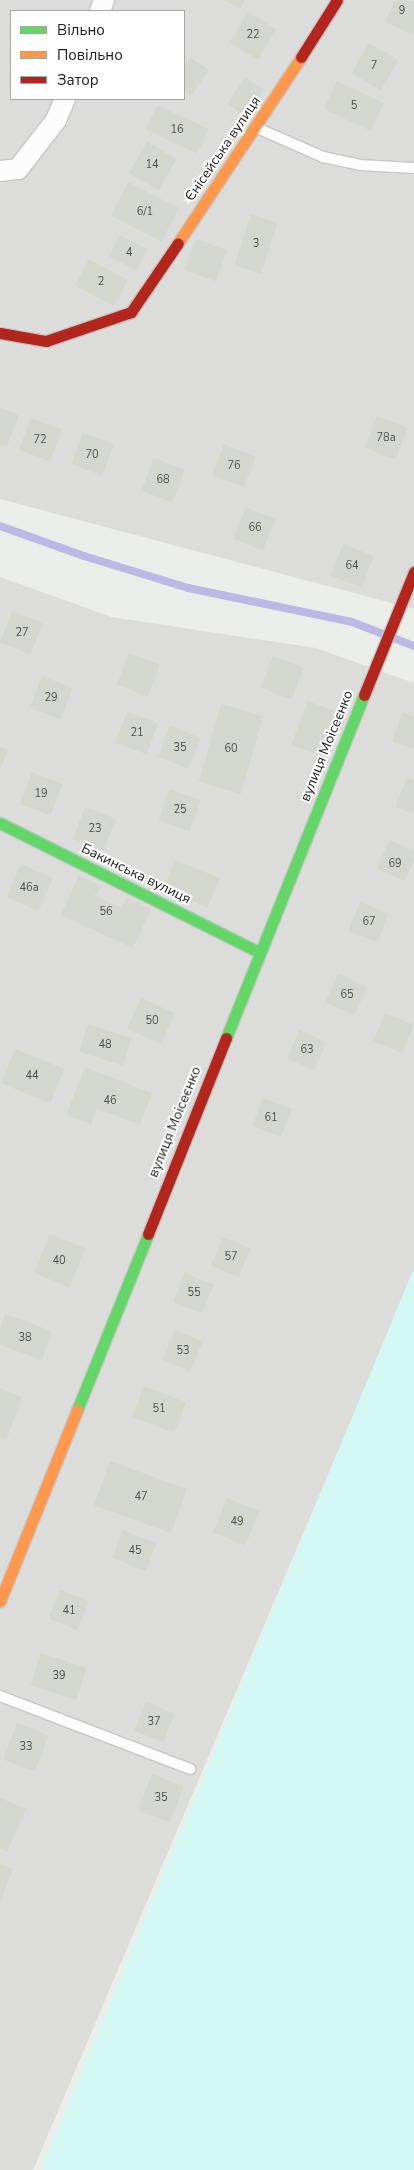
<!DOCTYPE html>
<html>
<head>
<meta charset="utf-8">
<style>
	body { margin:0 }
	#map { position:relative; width:414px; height:2170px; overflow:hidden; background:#ebeee8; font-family:"Nunito Sans",sans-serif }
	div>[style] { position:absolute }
	.residential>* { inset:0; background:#dcddda }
	.park>* { inset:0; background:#d3f7f2 }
	.stream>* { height:8px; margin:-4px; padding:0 4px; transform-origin:4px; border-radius:4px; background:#bbb9e4 }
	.building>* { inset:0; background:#d4d7d0; transform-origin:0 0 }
	.roads { filter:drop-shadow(1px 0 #c6c7c4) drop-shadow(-1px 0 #c6c7c4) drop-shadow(0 1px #c6c7c4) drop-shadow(0 -1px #c6c7c4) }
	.lane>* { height:10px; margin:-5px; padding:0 5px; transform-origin:5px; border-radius:5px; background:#fcfcfc }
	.street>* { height:20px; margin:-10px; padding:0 10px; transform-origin:10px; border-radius:10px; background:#fcfcfc }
	.fast>* { height:11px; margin:-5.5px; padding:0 5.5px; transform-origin:5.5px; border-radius:5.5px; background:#63d668 }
	.slow>* { height:11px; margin:-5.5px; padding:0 5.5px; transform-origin:5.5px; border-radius:5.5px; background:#ff974d }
	.jam>* { height:11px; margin:-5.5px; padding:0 5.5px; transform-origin:5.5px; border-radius:5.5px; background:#b3261e }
	span { translate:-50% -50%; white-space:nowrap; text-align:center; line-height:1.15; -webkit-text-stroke:4px #fff; paint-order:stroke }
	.number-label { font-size:11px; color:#4e4f4d }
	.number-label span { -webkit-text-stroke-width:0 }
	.street-label { font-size:14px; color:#202020 }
	.legend { position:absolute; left:10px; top:10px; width:175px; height:90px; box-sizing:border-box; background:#fff; border:1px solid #a6a6a6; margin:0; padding:6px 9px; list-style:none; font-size:15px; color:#202020 }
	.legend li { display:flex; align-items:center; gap:10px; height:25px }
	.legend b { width:25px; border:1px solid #a6a6a6 }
</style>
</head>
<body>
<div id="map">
	<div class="residential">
		<i style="clip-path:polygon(evenodd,0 0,414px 0,414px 609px,0 499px,0 0,11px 11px,184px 11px,184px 99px,11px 99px,11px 11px)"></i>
		<i style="clip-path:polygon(0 577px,112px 617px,316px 648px,414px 683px,414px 1272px,33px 2170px,0 2170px)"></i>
	</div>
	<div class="park">
		<i style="clip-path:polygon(414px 1268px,414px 2170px,41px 2170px)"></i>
	</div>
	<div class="stream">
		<i style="left:0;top:526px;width:89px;rotate:19.7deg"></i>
		<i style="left:84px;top:556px;width:109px;rotate:17.1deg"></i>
		<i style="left:188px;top:588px;width:167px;rotate:11.7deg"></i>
		<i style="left:352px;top:622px;width:66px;rotate:21.2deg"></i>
	</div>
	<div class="building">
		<i style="clip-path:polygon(223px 0,245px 0,241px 8px)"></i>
		<i style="clip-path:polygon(395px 0,414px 1px,414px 36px,385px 22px)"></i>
		<i style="left:248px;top:12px;width:33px;height:36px;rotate:31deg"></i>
		<i style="left:369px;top:43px;width:34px;height:35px;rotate:30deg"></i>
		<i style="clip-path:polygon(190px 57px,209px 70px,191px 96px,184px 90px,184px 66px)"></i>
		<i style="left:245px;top:77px;width:23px;height:32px;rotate:34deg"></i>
		<i style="left:337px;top:81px;width:52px;height:31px;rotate:25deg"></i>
		<i style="left:157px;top:105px;width:57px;height:27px;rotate:25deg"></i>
		<i style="left:147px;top:142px;width:34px;height:36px;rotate:30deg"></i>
		<i style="left:128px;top:182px;width:57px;height:38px;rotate:27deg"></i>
		<i style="left:251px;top:214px;width:28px;height:54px;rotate:18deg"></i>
		<i style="left:120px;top:235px;width:31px;height:24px;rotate:27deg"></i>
		<i style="left:196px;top:239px;width:33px;height:33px;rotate:20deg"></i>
		<i style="left:89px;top:259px;width:44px;height:30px;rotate:28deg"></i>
		<i style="clip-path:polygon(0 407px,19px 415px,7px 446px,0 444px)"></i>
		<i style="left:377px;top:416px;width:33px;height:34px;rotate:21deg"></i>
		<i style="left:31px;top:418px;width:33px;height:34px;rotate:21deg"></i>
		<i style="left:83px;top:433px;width:33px;height:33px;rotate:21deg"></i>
		<i style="left:224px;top:444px;width:34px;height:33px;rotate:21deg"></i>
		<i style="left:154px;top:458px;width:33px;height:35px;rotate:21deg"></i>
		<i style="left:246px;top:507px;width:32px;height:34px;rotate:22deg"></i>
		<i style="left:343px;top:544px;width:33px;height:34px;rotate:21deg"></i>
		<i style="left:12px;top:611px;width:33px;height:34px;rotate:21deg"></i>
		<i style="left:129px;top:653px;width:33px;height:34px;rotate:21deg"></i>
		<i style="left:273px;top:656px;width:33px;height:34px;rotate:21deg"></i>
		<i style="left:42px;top:676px;width:33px;height:34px;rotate:21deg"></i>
		<i style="left:308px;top:701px;width:31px;height:47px;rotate:21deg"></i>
		<i style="left:221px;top:704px;width:44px;height:81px;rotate:16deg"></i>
		<i style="left:127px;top:712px;width:33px;height:33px;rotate:20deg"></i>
		<i style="clip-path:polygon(403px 712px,414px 717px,414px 749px,392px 741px)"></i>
		<i style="left:170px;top:726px;width:33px;height:33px;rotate:21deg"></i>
		<i style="clip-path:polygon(0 747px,8px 750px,0 770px)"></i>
		<i style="left:32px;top:772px;width:33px;height:34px;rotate:21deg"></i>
		<i style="clip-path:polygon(407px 778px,414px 780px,414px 814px,395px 807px)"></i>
		<i style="left:170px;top:789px;width:33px;height:33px;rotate:20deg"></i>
		<i style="left:85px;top:807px;width:33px;height:34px;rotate:21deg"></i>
		<i style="clip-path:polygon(389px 840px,414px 851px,414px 860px,405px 881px,377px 869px)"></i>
		<i style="left:175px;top:860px;width:48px;height:32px;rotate:22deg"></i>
		<i style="left:21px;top:864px;width:35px;height:36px;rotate:24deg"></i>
		<i style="clip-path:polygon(79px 875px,103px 886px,94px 896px,120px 907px,127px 898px,151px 909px,133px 948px,61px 915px)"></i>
		<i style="left:360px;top:902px;width:31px;height:31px;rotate:22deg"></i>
		<i style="left:338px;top:974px;width:32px;height:31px;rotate:24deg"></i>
		<i style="left:141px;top:998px;width:37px;height:34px;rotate:24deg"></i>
		<i style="left:385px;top:1013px;width:31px;height:31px;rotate:22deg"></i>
		<i style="left:88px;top:1024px;width:46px;height:29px;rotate:18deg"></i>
		<i style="left:299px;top:1030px;width:30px;height:31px;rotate:23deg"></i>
		<i style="left:15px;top:1049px;width:53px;height:37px;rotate:22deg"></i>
		<i style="clip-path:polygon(85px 1067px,152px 1093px,140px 1125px,97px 1108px,91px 1124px,66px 1115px)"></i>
		<i style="left:263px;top:1098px;width:31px;height:30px;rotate:21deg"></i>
		<i style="left:50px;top:1234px;width:38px;height:42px;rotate:22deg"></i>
		<i style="left:223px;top:1237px;width:30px;height:31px;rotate:23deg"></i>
		<i style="left:185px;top:1273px;width:31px;height:31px;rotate:22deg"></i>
		<i style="clip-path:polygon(5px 1314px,52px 1331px,42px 1360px,0 1345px,0 1329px)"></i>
		<i style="left:175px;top:1330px;width:30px;height:32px;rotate:23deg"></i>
		<i style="left:144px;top:1386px;width:45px;height:33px;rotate:21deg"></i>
		<i style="clip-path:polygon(0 1388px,22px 1397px,6px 1441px,0 1438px)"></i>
		<i style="left:110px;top:1461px;width:82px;height:47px;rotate:20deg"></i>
		<i style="left:227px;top:1498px;width:35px;height:37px;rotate:22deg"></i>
		<i style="left:123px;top:1530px;width:36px;height:30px;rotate:21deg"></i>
		<i style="left:60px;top:1590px;width:31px;height:31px;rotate:22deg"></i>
		<i style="left:41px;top:1653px;width:48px;height:34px;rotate:18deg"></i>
		<i style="left:146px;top:1702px;width:31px;height:31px;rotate:22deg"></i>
		<i style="left:17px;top:1723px;width:34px;height:39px;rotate:21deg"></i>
		<i style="left:152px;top:1774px;width:34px;height:39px;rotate:21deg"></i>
		<i style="clip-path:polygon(0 1798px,26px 1809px,7px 1852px,0 1849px)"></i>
		<i style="clip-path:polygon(0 1864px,13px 1869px,0 1902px)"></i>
	</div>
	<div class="roads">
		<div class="lane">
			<i style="left:257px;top:128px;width:72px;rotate:23.7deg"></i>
			<i style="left:323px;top:157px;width:38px;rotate:12deg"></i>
			<i style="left:360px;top:165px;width:54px;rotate:3.2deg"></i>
			<i style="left:0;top:1696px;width:204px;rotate:21deg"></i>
		</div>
		<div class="street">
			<i style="left:100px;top:11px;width:12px;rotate:-70deg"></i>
			<i style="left:0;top:171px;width:18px;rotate:-6deg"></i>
			<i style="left:18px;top:169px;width:62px;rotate:-52.2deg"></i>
			<i style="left:56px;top:120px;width:23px;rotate:-67deg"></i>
		</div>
		<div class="fast">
			<i style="left:0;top:823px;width:289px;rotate:26.5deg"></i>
			<i style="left:226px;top:1038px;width:370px;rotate:-68.1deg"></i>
			<i style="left:77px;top:1410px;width:190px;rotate:-68deg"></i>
		</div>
		<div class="slow">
			<i style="left:178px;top:243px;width:223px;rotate:-56.5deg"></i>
			<i style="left:0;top:1601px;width:206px;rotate:-68deg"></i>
		</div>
		<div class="jam">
			<i style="left:301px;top:57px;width:67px;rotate:-57.7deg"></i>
			<i style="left:0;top:333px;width:47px;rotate:9.9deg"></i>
			<i style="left:46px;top:341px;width:90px;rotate:-18.8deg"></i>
			<i style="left:131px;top:312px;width:83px;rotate:-55.7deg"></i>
			<i style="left:364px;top:695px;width:133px;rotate:-67.9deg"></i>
			<i style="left:148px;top:1234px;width:211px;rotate:-68.3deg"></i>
		</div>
	</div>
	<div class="number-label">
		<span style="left:402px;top:11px">9</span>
		<span style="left:253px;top:35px">22</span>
		<span style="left:374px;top:66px">7</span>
		<span style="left:354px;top:106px">5</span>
		<span style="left:177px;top:130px">16</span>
		<span style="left:152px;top:165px">14</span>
		<span style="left:145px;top:212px">6/1</span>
		<span style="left:256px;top:244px">3</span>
		<span style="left:129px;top:253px">4</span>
		<span style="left:101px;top:282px">2</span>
		<span style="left:386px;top:438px">78а</span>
		<span style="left:40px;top:440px">72</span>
		<span style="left:92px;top:455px">70</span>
		<span style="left:234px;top:466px">76</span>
		<span style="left:163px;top:480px">68</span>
		<span style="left:255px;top:528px">66</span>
		<span style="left:352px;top:566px">64</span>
		<span style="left:22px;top:633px">27</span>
		<span style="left:51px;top:698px">29</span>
		<span style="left:137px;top:733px">21</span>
		<span style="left:180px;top:748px">35</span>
		<span style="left:231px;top:749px">60</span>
		<span style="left:41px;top:794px">19</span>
		<span style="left:180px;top:810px">25</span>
		<span style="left:95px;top:829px">23</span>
		<span style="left:395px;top:864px">69</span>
		<span style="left:29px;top:888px">46а</span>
		<span style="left:106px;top:912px">56</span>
		<span style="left:369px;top:922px">67</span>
		<span style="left:347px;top:995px">65</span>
		<span style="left:152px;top:1021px">50</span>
		<span style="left:105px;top:1045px">48</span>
		<span style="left:307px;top:1050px">63</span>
		<span style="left:32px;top:1076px">44</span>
		<span style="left:110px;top:1101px">46</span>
		<span style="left:271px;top:1118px">61</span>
		<span style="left:231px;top:1257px">57</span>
		<span style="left:59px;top:1261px">40</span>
		<span style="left:194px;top:1293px">55</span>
		<span style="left:25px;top:1338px">38</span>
		<span style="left:183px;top:1351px">53</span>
		<span style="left:159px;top:1409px">51</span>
		<span style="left:141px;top:1497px">47</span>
		<span style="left:237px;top:1522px">49</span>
		<span style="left:135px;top:1551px">45</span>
		<span style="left:69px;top:1611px">41</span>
		<span style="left:59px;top:1676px">39</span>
		<span style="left:154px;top:1722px">37</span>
		<span style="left:26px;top:1747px">33</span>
		<span style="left:161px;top:1798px">35</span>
	</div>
	<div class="street-label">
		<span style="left:223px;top:149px;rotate:-56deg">Єнісейська вулиця</span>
		<span style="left:327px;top:746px;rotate:-68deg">вулиця Моісеєнко</span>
		<span style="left:136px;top:874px;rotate:26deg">Бакинська вулиця</span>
		<span style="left:175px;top:1122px;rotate:-68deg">вулиця Моісеєнко</span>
	</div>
	<ul class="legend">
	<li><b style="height:6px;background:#63d668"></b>Вільно</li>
	<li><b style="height:6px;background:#ff974d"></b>Повільно</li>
	<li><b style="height:6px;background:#b3261e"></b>Затор</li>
	</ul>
</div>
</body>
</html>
